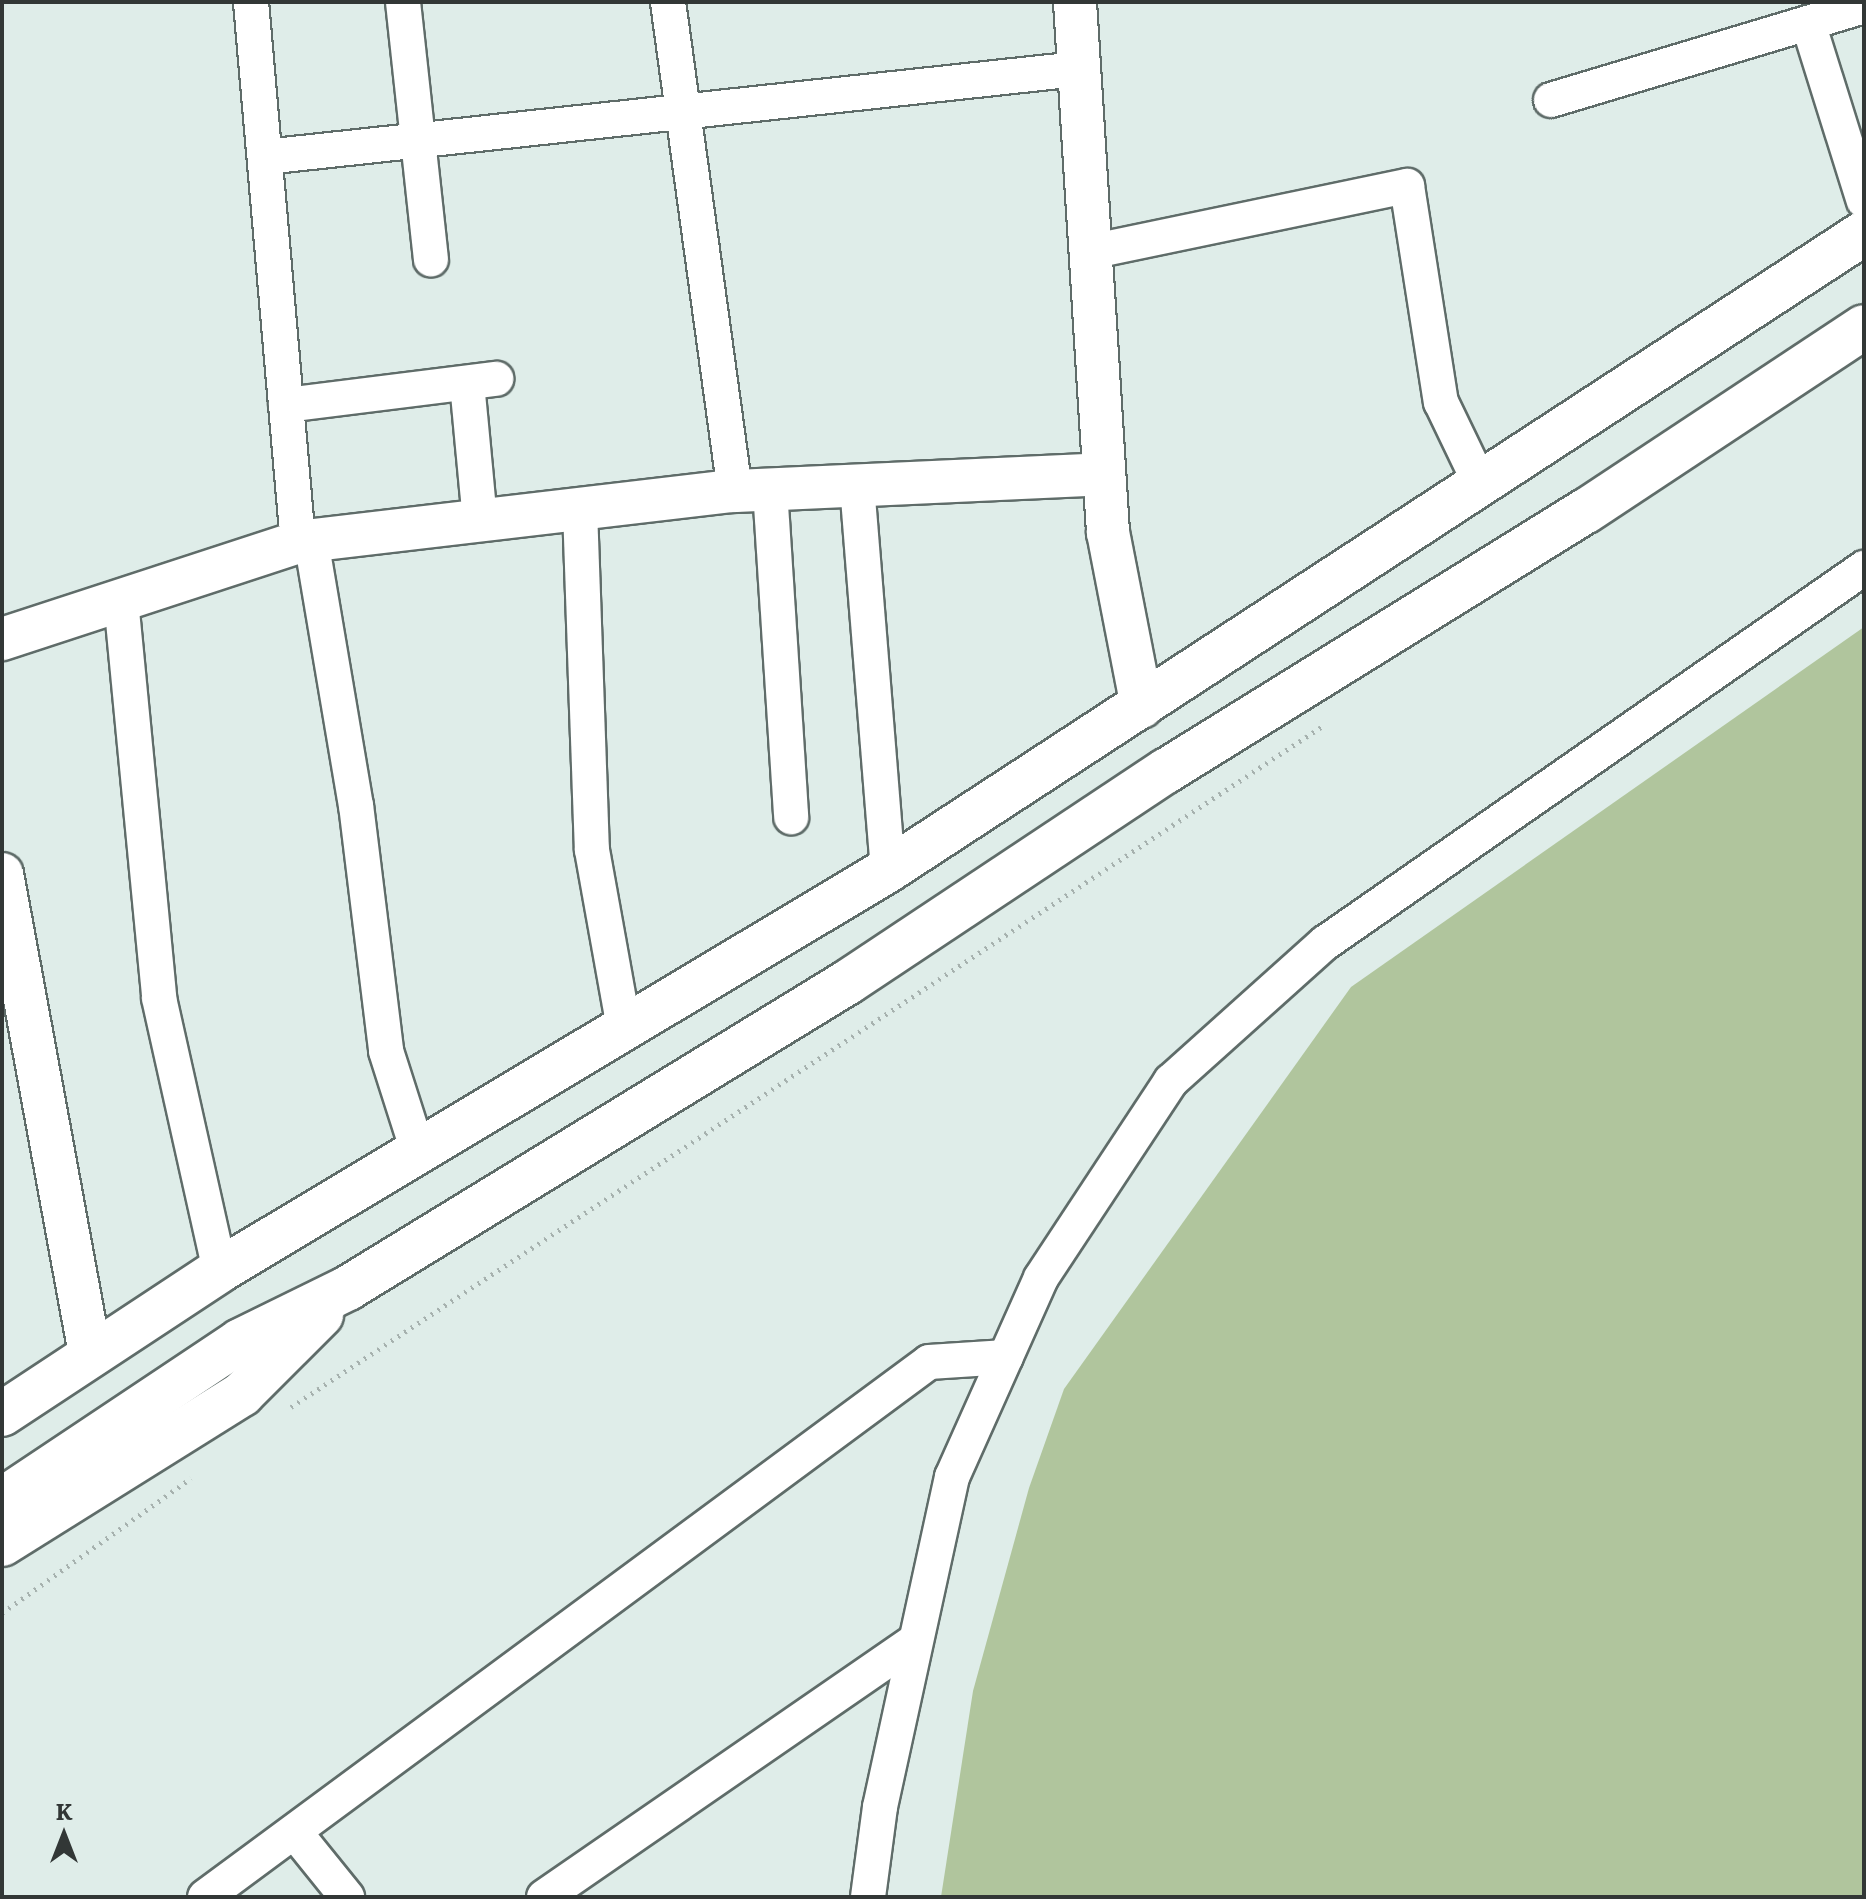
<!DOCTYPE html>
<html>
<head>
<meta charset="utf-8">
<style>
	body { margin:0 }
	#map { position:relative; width:1866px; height:1899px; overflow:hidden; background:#dfede9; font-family:Literata,serif }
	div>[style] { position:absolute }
	.green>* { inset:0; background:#b0c59d }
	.path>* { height:5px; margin-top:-2.5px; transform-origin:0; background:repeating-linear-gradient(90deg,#a6b1ae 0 2px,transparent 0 8px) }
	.roads { filter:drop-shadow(2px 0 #5f6c69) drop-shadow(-2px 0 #5f6c69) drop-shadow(0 2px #5f6c69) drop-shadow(0 -2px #5f6c69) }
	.minor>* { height:34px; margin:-17px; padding:0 17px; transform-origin:17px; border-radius:17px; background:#fff }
	.tertiary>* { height:42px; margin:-21px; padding:0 21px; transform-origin:21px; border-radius:21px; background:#fff }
	.secondary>* { height:44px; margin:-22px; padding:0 22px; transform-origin:22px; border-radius:22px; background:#fff }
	span { translate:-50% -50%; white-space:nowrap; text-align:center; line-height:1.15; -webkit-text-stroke:7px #dfede9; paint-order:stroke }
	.frame { position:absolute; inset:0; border:4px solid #323736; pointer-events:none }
	.north { position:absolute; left:24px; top:1795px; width:80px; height:80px; -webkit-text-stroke:6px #dfede9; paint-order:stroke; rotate:0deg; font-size:22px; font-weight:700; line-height:32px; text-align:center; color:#323736 }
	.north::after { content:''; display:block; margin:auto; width:28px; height:36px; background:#323736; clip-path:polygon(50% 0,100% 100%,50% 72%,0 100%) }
</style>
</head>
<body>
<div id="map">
	<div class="green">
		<i style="clip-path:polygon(1864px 627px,1864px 1897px,941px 1897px,973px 1691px,1029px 1488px,1064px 1389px,1351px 987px)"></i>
	</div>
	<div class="path">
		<i style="left:291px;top:1407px;width:1238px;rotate:-33.43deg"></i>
		<i style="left:2px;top:1613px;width:232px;rotate:-35.5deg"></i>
	</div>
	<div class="roads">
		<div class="minor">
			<i style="left:251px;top:2px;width:542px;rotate:85.03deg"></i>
			<i style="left:403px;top:2px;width:259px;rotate:83.8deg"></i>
			<i style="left:668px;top:2px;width:494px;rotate:82.2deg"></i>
			<i style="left:1809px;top:26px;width:183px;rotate:72.6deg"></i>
			<i style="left:1551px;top:100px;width:327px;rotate:-16.7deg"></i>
			<i style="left:265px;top:157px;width:818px;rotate:-6.18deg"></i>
			<i style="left:1090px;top:252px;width:324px;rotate:-11.8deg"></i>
			<i style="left:1407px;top:186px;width:219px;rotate:81.1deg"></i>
			<i style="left:1441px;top:402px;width:88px;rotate:64.3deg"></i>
			<i style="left:467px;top:383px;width:139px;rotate:84.6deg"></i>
			<i style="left:286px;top:405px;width:212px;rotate:-7.1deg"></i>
			<i style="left:857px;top:485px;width:386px;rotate:85.4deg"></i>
			<i style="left:770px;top:489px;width:329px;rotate:86.3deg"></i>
			<i style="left:580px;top:509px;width:341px;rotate:88deg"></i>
			<i style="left:592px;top:850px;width:181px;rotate:79.8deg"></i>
			<i style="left:311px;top:540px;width:269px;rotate:80.4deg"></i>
			<i style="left:356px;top:805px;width:248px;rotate:83deg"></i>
			<i style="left:386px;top:1051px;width:105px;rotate:72.3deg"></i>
			<i style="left:121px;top:600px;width:400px;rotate:84.5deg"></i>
			<i style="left:159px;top:998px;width:279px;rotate:77.4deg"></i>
			<i style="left:297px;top:1835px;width:80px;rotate:51.1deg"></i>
			<i style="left:205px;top:1897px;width:900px;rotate:-36.46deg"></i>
			<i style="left:929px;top:1362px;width:77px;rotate:-3.7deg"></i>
			<i style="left:544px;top:1897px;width:449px;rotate:-34.6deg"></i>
			<i style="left:868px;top:1897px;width:91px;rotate:-82.4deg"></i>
			<i style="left:880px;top:1807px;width:338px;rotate:-77.7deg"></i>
			<i style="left:952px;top:1477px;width:218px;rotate:-65.9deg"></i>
			<i style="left:1041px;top:1278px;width:236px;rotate:-56.6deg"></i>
			<i style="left:1171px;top:1081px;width:207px;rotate:-41.9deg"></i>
			<i style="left:1325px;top:943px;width:657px;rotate:-34.83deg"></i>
		</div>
		<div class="tertiary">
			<i style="left:1075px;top:2px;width:531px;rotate:86.44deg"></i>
			<i style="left:1108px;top:532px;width:178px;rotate:79deg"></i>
			<i style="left:2px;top:639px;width:311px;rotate:-18.1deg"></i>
			<i style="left:298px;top:542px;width:440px;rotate:-6.7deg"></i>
			<i style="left:735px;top:491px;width:369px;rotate:-2.6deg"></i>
			<i style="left:2px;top:874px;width:487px;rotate:79.6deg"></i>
		</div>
		<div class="secondary">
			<i style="left:2px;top:1414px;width:261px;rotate:-33.4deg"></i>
			<i style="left:220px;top:1270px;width:779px;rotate:-30.91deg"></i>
			<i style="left:888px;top:870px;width:1165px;rotate:-33.13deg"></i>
			<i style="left:2px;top:1500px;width:286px;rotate:-33.7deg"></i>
			<i style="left:240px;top:1341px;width:120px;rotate:-26.1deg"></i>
			<i style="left:348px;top:1288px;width:586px;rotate:-31.47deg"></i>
			<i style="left:848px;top:982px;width:382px;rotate:-33.6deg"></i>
			<i style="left:1166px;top:771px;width:494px;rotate:-31.8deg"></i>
			<i style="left:1586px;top:511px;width:333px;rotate:-33.5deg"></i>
			<i style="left:2px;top:1544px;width:283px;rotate:-32deg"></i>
			<i style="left:242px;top:1394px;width:112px;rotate:-45deg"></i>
		</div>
	</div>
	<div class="frame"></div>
	<div class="north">K</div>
</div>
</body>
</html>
